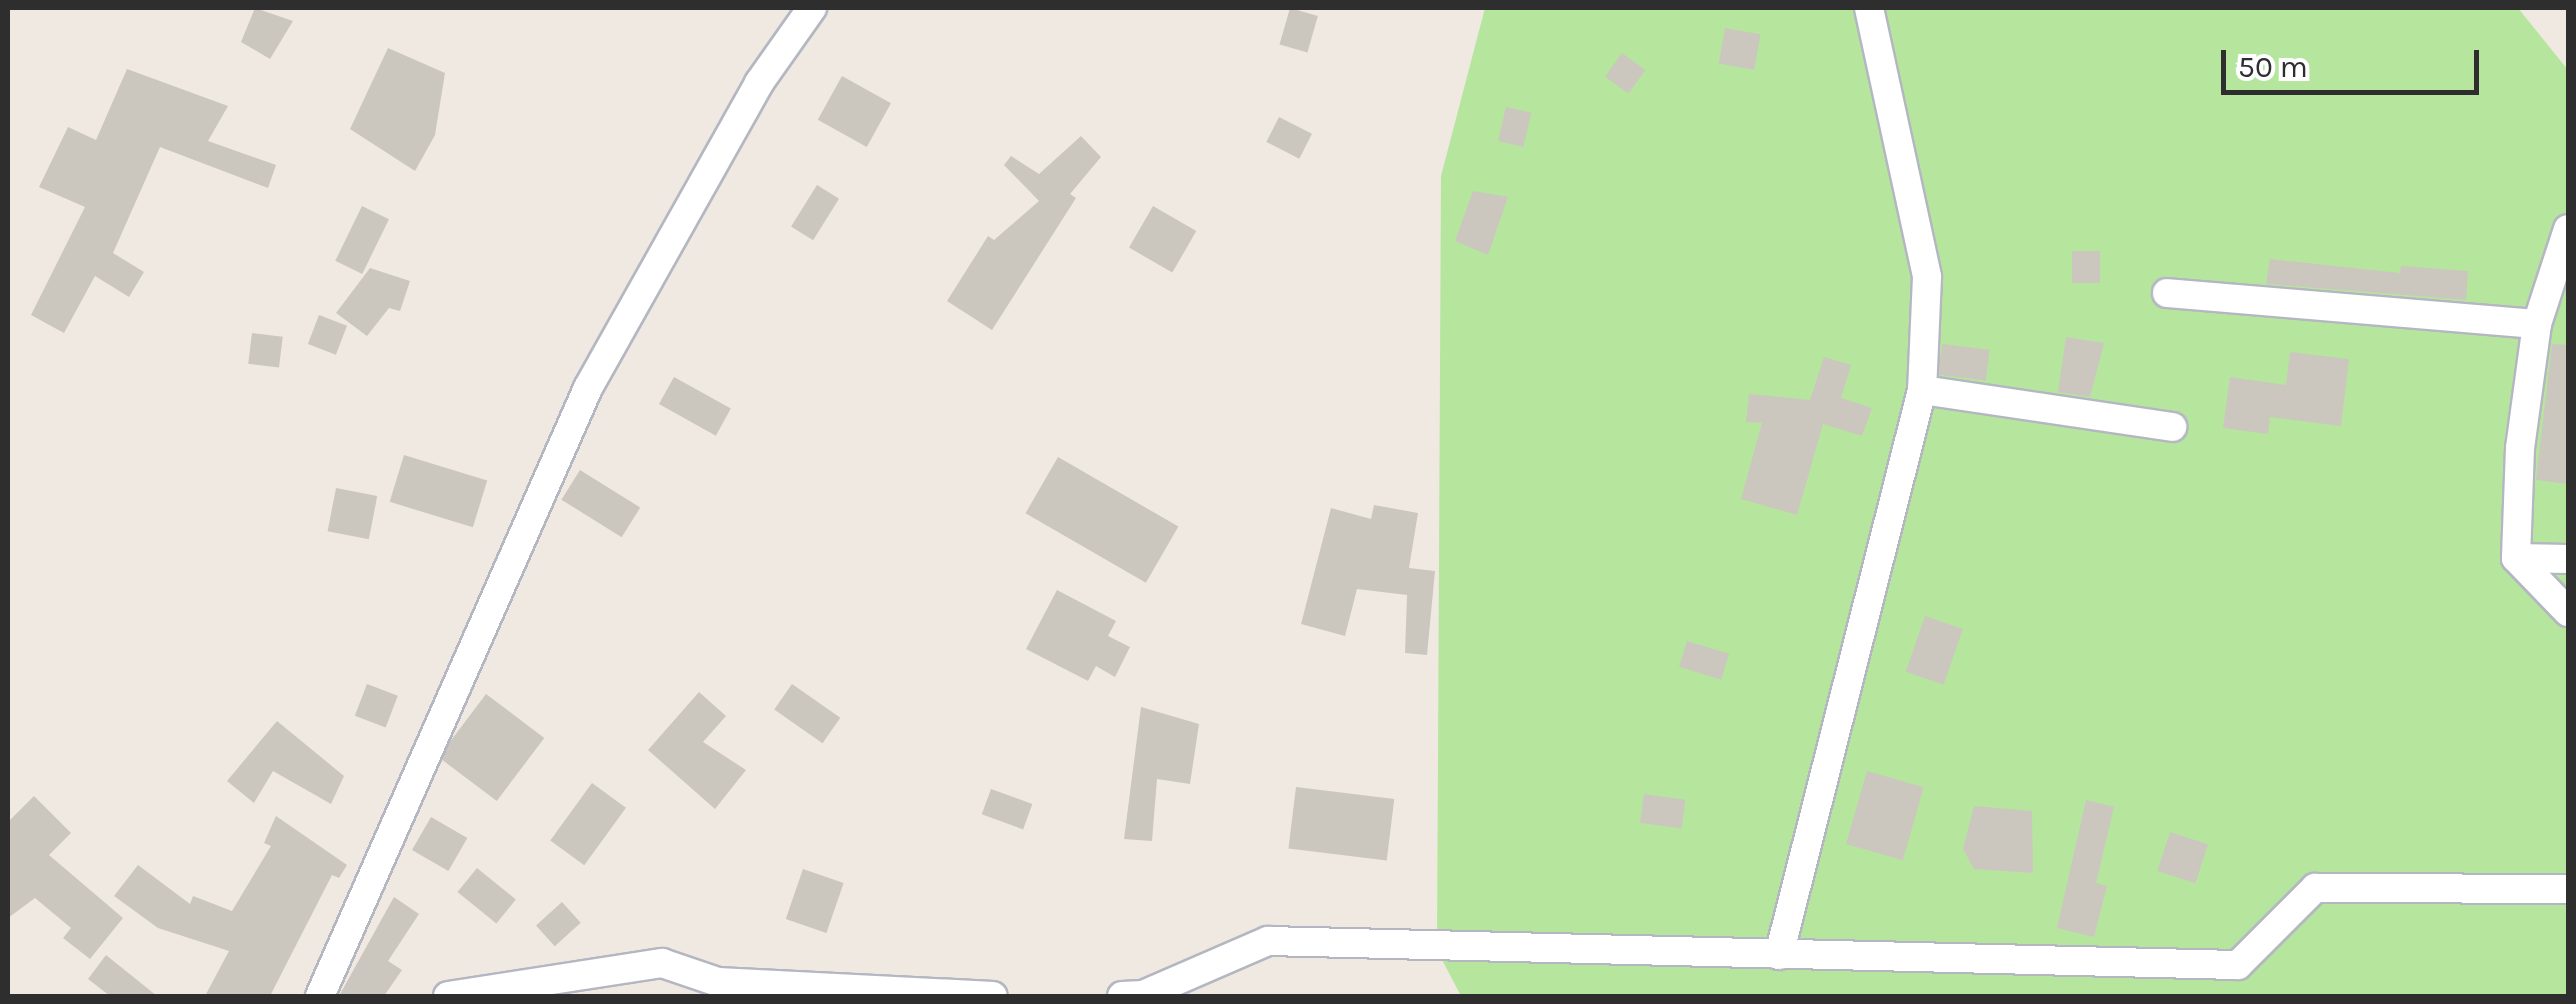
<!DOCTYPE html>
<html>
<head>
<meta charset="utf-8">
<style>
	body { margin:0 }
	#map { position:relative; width:2576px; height:1004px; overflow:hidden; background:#efe9e1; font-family:Karla,sans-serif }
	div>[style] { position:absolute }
	.green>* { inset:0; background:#b6e59e }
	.building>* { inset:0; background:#cbc7bf; transform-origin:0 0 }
	.roads { filter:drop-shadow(2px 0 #b4b7c1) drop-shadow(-2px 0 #b4b7c1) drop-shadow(0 2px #b4b7c1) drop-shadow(0 -2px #b4b7c1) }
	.minor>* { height:28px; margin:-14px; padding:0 14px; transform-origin:14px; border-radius:14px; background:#fff }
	span { translate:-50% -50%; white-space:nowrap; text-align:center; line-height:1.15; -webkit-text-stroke:10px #fff; paint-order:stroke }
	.frame { position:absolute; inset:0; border:10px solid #2e2e2e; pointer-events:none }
	.scale { position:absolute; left:2221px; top:50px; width:258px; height:45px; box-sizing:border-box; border:5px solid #2e2e2e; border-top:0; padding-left:12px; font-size:30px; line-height:35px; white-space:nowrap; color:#2e2e2e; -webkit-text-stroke:8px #fff; paint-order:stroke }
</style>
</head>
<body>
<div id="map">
	<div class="green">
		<i style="clip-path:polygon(1485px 8px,2518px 8px,2568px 70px,2568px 996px,1461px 996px,1437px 950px,1441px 176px)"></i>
	</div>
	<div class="building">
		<i style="clip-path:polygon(255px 8px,293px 21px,270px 59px,241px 42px)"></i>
		<i style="left:1290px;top:8px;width:29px;height:38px;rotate:16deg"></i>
		<i style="left:1725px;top:28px;width:36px;height:36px;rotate:10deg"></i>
		<i style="clip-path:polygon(388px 48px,445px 73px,435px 135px,415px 171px,350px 129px)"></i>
		<i style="left:1622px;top:53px;width:29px;height:29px;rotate:36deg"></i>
		<i style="clip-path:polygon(127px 69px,228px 106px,208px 141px,276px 165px,268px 188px,160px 147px,113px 253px,144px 272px,129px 297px,95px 276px,64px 333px,31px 315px,85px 207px,39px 187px,68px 127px,96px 140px)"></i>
		<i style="left:842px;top:76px;width:56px;height:50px;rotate:29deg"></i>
		<i style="left:1506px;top:107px;width:26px;height:35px;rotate:13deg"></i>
		<i style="left:1279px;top:117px;width:37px;height:28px;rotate:27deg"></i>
		<i style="clip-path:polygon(1081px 136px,1101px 157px,1070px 194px,1076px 198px,992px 330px,947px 301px,988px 236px,994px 240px,1039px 201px,1004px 165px,1011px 156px,1039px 174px)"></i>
		<i style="left:817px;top:185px;width:26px;height:49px;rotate:32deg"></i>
		<i style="clip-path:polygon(1473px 191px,1508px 197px,1488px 255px,1455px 241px)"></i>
		<i style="left:362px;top:206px;width:30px;height:61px;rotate:26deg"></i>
		<i style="left:1153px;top:206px;width:50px;height:48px;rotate:30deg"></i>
		<i style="left:2072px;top:251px;width:28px;height:32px"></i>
		<i style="clip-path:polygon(2270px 259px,2400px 273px,2401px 266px,2468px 271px,2466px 300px,2266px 284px)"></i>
		<i style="clip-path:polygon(370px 268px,410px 281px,400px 311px,389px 308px,367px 336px,336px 313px)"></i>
		<i style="left:319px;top:315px;width:30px;height:31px;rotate:21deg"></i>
		<i style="left:252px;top:333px;width:31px;height:31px;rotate:7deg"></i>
		<i style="clip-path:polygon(2066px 337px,2104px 343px,2090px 397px,2058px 392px)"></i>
		<i style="left:1942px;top:344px;width:48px;height:31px;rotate:7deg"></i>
		<i style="clip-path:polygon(2552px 344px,2568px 345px,2568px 484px,2536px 480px)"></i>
		<i style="clip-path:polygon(2290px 352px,2349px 359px,2341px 426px,2270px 417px,2268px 434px,2223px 428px,2230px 377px,2286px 385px)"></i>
		<i style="clip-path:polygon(1824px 357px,1851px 365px,1841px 398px,1872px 408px,1862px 436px,1823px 424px,1797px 515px,1741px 499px,1762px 423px,1746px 422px,1749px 394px,1810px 400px)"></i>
		<i style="left:674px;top:377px;width:65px;height:31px;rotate:29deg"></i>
		<i style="left:404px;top:455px;width:87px;height:49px;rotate:17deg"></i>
		<i style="left:1058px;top:457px;width:139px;height:65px;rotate:30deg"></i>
		<i style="left:580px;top:470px;width:71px;height:35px;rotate:32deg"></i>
		<i style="left:336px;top:488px;width:42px;height:44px;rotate:11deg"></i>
		<i style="clip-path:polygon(1374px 505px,1418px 513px,1409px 568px,1435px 571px,1427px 655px,1405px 653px,1407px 595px,1357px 589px,1345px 636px,1301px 624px,1331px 508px,1371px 519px)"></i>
		<i style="clip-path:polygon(1057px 590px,1116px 621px,1108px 636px,1130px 647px,1115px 677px,1096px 666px,1088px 681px,1026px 649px)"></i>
		<i style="left:1925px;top:616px;width:40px;height:59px;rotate:19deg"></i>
		<i style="left:1687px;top:641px;width:44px;height:27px;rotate:17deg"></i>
		<i style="left:367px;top:684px;width:33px;height:34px;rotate:21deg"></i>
		<i style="left:792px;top:684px;width:59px;height:31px;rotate:35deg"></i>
		<i style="clip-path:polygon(699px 692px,726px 716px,703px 742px,746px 770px,715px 809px,648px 750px)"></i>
		<i style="left:486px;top:694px;width:73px;height:79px;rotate:37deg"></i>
		<i style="clip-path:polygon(1141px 707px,1199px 724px,1190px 784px,1157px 779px,1152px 841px,1124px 839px)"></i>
		<i style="clip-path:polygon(277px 721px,344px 776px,331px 804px,273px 771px,254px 803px,227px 781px)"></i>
		<i style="left:1867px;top:771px;width:59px;height:76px;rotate:16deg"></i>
		<i style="left:592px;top:783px;width:42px;height:71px;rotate:36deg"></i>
		<i style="left:1296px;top:787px;width:99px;height:62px;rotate:7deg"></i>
		<i style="left:991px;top:789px;width:44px;height:27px;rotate:20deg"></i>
		<i style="left:1644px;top:794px;width:42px;height:29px;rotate:8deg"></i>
		<i style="clip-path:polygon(34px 796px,71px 833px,49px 855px,123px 918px,90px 959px,63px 938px,71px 928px,35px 898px,8px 918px,8px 822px)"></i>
		<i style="clip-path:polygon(2086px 800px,2114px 807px,2096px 883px,2107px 886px,2094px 937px,2057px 928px)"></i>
		<i style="clip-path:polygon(1974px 806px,2032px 811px,2033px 873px,1974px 869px,1963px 849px)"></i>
		<i style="clip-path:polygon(276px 816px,347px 865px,339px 878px,332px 875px,270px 996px,205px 996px,229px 951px,158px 928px,114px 896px,138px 865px,190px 904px,193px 896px,232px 911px,271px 846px,264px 843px)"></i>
		<i style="left:431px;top:817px;width:42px;height:38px;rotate:30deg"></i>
		<i style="left:2170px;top:832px;width:40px;height:41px;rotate:18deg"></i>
		<i style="left:477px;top:868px;width:50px;height:31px;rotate:39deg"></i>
		<i style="left:803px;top:869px;width:43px;height:53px;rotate:19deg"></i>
		<i style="clip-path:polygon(394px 897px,419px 914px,388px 961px,402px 970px,384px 996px,339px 996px)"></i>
		<i style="left:562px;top:902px;width:28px;height:35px;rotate:48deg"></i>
		<i style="clip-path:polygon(106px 955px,157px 996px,110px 996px,88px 979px)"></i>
	</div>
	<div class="roads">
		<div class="minor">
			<i style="left:1869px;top:8px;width:275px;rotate:77.8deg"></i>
			<i style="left:1927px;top:277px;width:113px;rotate:92.5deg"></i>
			<i style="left:2568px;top:229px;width:100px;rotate:108.1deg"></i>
			<i style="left:2537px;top:324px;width:125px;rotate:97.8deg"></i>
			<i style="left:2520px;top:448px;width:110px;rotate:92.1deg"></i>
			<i style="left:2516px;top:558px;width:75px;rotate:46.1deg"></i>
			<i style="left:2167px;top:293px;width:371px;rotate:4.8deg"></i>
			<i style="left:2516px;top:558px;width:52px;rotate:1.1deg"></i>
			<i style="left:1779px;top:955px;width:583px;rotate:-75.8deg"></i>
			<i style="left:1922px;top:390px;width:253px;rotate:8.4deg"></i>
			<i style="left:320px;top:996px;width:664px;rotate:-66.21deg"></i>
			<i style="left:588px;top:388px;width:350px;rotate:-60.7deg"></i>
			<i style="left:759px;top:83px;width:92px;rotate:-54.8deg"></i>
			<i style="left:448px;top:996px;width:217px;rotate:-8.8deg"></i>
			<i style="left:662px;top:963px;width:59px;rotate:18.7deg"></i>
			<i style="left:718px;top:982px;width:275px;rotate:2.9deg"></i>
			<i style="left:1122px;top:996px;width:21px;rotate:-3deg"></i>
			<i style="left:1143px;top:995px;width:136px;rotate:-23.4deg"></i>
			<i style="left:1268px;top:941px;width:970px;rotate:1.42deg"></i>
			<i style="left:2238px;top:965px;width:109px;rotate:-45deg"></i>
			<i style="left:2315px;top:888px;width:253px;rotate:0.2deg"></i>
		</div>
	</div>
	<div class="frame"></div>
	<div class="scale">50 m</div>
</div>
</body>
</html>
